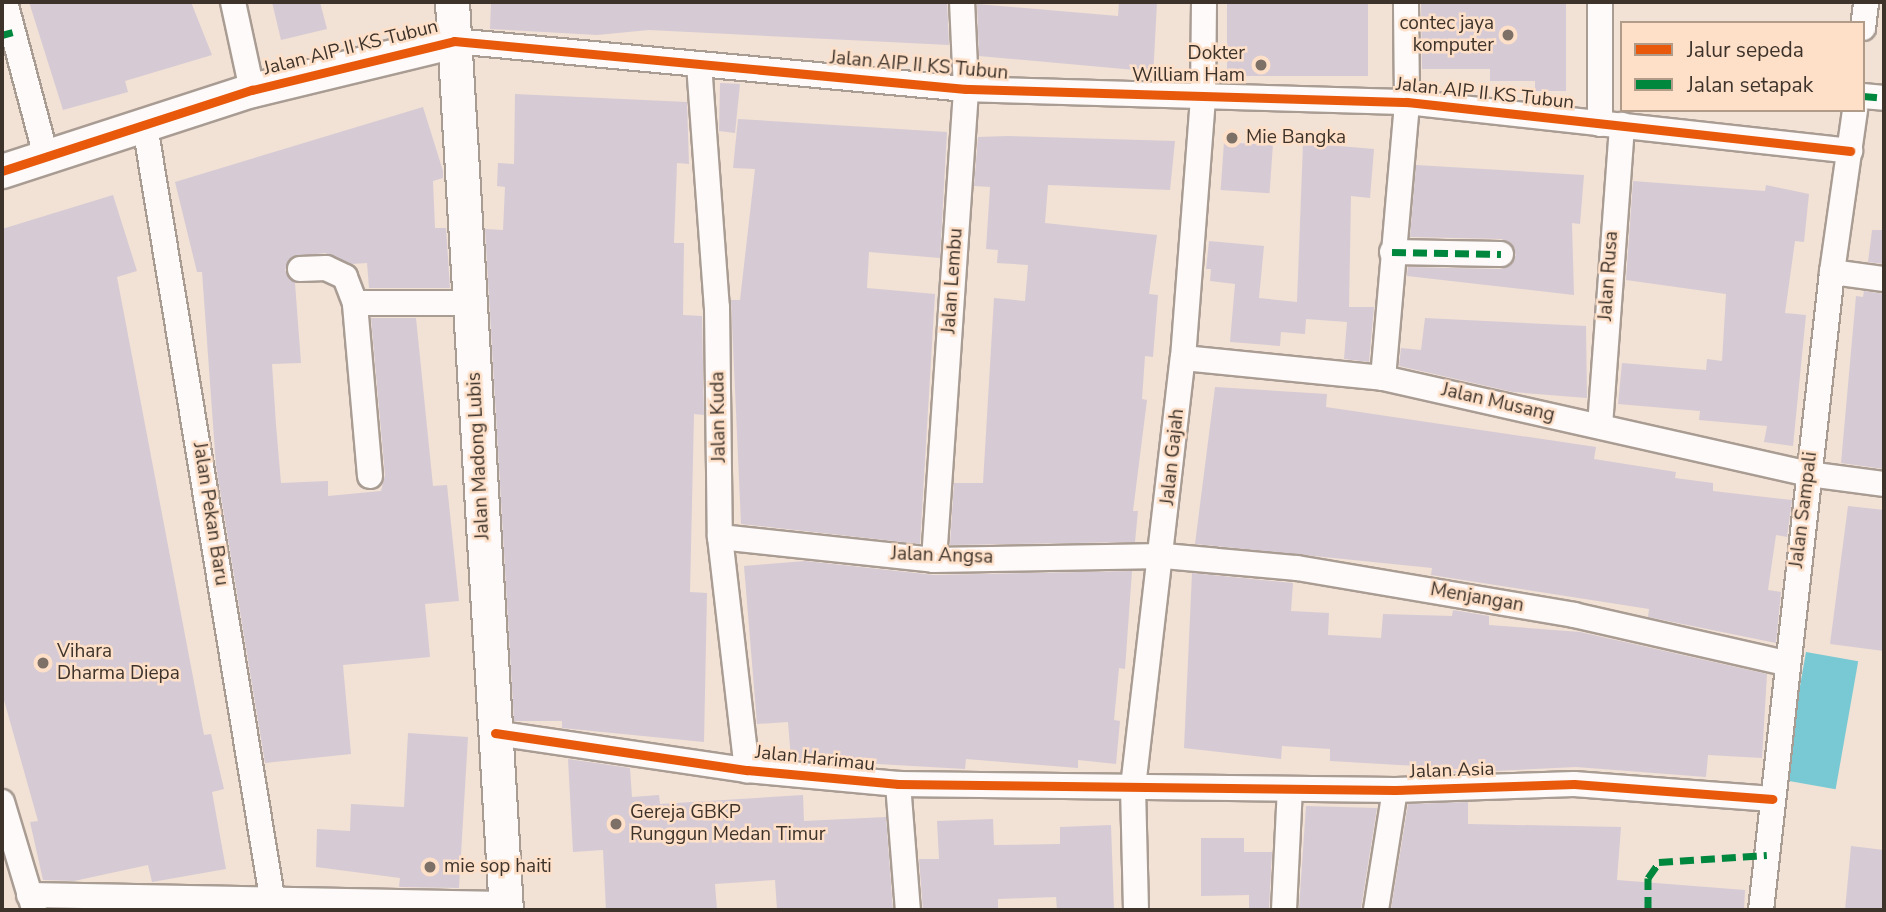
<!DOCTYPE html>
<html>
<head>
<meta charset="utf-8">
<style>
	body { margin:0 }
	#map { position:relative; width:1886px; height:912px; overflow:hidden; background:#f2e1d5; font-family:"Nunito Sans",sans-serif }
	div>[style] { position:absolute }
	.water>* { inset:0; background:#78c9d3; transform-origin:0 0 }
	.building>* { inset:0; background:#d6cbd4; transform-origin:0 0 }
	.roads { filter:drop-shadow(2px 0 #a99c93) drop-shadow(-2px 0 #a99c93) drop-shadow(0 2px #a99c93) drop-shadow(0 -2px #a99c93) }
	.street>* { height:24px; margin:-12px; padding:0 12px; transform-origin:12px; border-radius:12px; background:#fdfaf9 }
	.secondary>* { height:33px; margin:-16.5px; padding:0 16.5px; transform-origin:16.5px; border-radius:16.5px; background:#fdfaf9 }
	.quiet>* { height:7px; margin-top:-3.5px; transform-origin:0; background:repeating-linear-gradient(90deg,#00873e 0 14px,transparent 0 21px) }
	.cycleway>* { height:9px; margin:-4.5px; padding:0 4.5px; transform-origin:4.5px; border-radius:4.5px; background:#e8590c }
	.dots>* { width:19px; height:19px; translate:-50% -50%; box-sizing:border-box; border:4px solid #fee0c9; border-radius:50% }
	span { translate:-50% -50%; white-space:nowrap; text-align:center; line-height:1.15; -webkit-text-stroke:5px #fee0c9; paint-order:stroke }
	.poi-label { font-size:19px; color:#3e332a }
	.right { translate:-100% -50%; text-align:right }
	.left { translate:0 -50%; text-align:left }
	.street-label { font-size:19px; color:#3e332a }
	.frame { position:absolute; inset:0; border:4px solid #3e332a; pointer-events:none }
	.legend { position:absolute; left:1620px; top:21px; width:245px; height:91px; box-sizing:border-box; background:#fee0c9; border:2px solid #b19b89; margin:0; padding:9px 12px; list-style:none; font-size:21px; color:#3e332a }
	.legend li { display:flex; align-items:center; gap:14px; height:35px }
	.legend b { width:35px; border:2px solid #b19b89 }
</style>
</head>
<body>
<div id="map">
	<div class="water">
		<i style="left:1806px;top:652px;width:53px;height:130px;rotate:10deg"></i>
	</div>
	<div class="building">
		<i style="clip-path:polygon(29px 2px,191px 2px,212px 55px,125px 81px,128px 92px,63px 110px)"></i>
		<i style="clip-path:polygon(272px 2px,320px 2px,327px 29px,281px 40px)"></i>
		<i style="clip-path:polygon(491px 2px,947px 2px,949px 45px,649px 30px,597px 35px,490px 29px)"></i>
		<i style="clip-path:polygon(1119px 2px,1157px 2px,1153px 78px,1134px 77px,1135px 70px,979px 56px,977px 4px,1118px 16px)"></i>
		<i style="left:1227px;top:2px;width:141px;height:74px"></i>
		<i style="clip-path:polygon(1421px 2px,1566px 2px,1566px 91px,1535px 91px,1535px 81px,1490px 81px,1490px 69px,1422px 69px)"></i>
		<i style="clip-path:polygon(720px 83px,740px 84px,735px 133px,719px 131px)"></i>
		<i style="clip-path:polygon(515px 94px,687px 102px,689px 164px,677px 163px,674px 243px,684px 243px,683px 315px,702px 316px,704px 415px,694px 414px,690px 592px,707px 593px,704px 742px,562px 728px,562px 721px,514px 721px,485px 229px,503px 230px,505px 187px,497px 186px,498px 163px,514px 164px)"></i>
		<i style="clip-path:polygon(423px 107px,443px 171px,443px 178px,433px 181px,435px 228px,446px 228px,450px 288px,369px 288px,367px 263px,351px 264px,325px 253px,292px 257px,285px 270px,295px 283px,301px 363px,272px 364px,276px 425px,281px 483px,328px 481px,328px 496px,381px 491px,385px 475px,371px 318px,416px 318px,433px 486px,447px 485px,459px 601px,425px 604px,430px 657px,343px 665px,351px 754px,265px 763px,216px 466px,202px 272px,197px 272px,175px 182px)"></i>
		<i style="clip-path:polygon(738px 119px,947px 132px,940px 258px,869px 252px,867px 288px,935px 294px,920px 544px,741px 524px,731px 300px,740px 300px,755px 169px,733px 168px)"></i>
		<i style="clip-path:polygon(1007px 136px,1175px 141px,1170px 190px,1048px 185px,1045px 223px,1157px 235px,1149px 294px,1158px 295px,1153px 357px,1145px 356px,1142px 399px,1147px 400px,1133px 511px,1138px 511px,1135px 542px,950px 545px,954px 483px,983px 483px,994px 298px,1025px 301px,1028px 265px,997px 263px,998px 250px,986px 249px,990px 187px,974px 186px,978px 137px)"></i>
		<i style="left:1224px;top:142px;width:49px;height:48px;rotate:4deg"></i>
		<i style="clip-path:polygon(1303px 143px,1374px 149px,1370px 198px,1351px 196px,1349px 307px,1374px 307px,1369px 362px,1344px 359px,1347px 322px,1306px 319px,1305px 334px,1281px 332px,1280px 346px,1230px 342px,1235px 284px,1210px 281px,1211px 269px,1206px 269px,1209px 241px,1264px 246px,1259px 298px,1297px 302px)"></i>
		<i style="clip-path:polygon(1416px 165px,1584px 175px,1580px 224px,1572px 223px,1574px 295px,1407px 276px,1408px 267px,1501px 269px,1516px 255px,1502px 239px,1410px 237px)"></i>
		<i style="clip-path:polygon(1633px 181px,1765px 191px,1766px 185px,1809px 194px,1804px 242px,1795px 241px,1785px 313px,1806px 315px,1793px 446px,1764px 442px,1767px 426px,1699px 420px,1700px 411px,1618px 404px,1622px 363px,1706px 370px,1707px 359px,1722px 361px,1726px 294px,1626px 280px)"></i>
		<i style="clip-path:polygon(113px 195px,137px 271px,117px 277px,204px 735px,211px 734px,224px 789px,212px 792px,226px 869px,152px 882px,148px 865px,74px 881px,43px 880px,30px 822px,38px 821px,2px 693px,2px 229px)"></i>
		<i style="clip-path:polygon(1872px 230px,1884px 230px,1884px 264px,1868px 262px)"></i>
		<i style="clip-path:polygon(1864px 291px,1884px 294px,1884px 469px,1841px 463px,1856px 296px,1863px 297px)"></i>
		<i style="clip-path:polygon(1425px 318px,1586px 326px,1587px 398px,1513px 392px,1399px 366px,1401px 348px,1421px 350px)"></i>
		<i style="clip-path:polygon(1215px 387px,1327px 394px,1326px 407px,1596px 447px,1594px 459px,1676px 472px,1675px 478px,1713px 483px,1713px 491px,1792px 500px,1787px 537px,1776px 535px,1768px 590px,1781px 592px,1776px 643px,1648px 617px,1649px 609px,1431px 575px,1432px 568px,1195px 544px)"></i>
		<i style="clip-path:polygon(1848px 506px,1884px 510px,1884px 651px,1830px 644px)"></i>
		<i style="clip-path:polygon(805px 561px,934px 575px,1132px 571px,1125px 669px,1119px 668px,1114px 720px,1120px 721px,1116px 764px,1078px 760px,1078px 768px,966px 759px,965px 769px,791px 759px,788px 722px,757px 724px,744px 566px)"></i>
		<i style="clip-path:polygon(1192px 573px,1293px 583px,1291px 611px,1329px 613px,1328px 635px,1381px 638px,1383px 614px,1452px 616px,1453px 610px,1489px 616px,1489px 625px,1580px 632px,1767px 674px,1762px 758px,1708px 755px,1706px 777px,1576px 767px,1433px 774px,1434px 767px,1330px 761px,1330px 749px,1282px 746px,1281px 759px,1184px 748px)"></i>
		<i style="clip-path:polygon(408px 733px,468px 737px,459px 888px,399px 887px,400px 878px,316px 867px,317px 829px,350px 831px,351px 804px,404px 807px)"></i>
		<i style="clip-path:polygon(568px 759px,630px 768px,632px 797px,659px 795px,660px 804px,803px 795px,804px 821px,886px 817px,893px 910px,777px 910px,775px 880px,715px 884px,717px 910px,606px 910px,603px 850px,573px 852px)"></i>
		<i style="clip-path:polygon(1468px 802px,1468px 824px,1621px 827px,1617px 880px,1745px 890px,1744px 910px,1391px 909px,1408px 804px)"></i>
		<i style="clip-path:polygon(1306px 806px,1377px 808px,1361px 908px,1299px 908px)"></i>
		<i style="clip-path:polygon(993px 819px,994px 845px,1060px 844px,1060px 827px,1111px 825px,1114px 910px,1057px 910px,1056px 897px,998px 899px,998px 910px,923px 910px,919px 859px,939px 859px,937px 821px)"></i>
		<i style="clip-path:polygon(1201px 838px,1244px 838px,1244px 852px,1272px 852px,1269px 908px,1249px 908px,1249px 895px,1201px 896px)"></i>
		<i style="clip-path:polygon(1851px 846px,1884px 850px,1884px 910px,1845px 910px)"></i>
	</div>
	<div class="roads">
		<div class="street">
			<i style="left:5px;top:2px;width:159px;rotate:75.1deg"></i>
			<i style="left:233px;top:2px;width:90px;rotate:77.8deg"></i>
			<i style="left:1863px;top:28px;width:26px;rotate:-83deg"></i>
			<i style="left:454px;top:41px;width:514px;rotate:5.36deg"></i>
			<i style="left:966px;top:89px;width:441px;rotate:1.7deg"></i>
			<i style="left:1407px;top:102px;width:446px;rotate:6.3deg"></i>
			<i style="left:699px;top:64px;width:244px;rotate:85.8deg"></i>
			<i style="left:717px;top:307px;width:230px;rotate:89.3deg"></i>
			<i style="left:720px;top:537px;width:235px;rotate:83.4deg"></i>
			<i style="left:1863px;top:96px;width:21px;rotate:5deg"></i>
			<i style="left:1600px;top:124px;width:122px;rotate:-90deg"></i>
			<i style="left:145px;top:126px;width:787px;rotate:80.65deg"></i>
			<i style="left:1392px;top:252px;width:109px;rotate:1.1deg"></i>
			<i style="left:300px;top:269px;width:26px;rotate:-2deg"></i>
			<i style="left:326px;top:268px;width:21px;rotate:25deg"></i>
			<i style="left:345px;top:277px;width:28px;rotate:69deg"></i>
			<i style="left:1832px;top:272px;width:52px;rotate:7.7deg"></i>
			<i style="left:1183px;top:358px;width:201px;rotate:5.7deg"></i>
			<i style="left:1383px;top:378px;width:436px;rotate:12.7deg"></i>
			<i style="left:1808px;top:474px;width:77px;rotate:7.5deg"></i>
			<i style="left:1383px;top:378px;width:277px;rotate:-85deg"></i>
			<i style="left:1407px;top:102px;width:100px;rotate:-90.6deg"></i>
			<i style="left:1600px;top:426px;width:302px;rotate:-85.8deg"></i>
			<i style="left:370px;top:476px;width:174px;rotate:-95deg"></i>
			<i style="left:355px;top:303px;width:114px"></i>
			<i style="left:720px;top:537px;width:215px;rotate:6.1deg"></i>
			<i style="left:934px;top:560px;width:230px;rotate:-1deg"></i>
			<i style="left:1164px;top:556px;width:134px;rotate:5.2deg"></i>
			<i style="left:1297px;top:568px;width:281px;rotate:9.6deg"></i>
			<i style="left:1574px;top:615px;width:217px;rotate:12.8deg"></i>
			<i style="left:934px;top:560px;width:472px;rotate:-86.1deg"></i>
			<i style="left:966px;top:89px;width:87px;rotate:-92.6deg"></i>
			<i style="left:495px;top:733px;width:255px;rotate:8.4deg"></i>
			<i style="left:747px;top:770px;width:152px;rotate:5.3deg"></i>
			<i style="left:898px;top:784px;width:497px;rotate:0.7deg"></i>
			<i style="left:1395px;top:790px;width:179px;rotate:-1.9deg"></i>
			<i style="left:1574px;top:784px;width:199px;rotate:4.3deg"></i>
			<i style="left:898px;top:784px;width:126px;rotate:85.5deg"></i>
			<i style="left:2px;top:802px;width:112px;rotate:73.3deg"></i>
			<i style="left:29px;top:895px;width:476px;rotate:1.1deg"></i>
			<i style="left:1136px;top:910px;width:123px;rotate:-91.4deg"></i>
			<i style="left:1133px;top:787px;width:432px;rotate:-83.4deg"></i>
			<i style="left:1183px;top:358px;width:261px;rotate:-85.6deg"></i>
			<i style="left:1203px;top:98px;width:96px;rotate:-89.4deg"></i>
			<i style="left:1284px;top:910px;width:121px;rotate:-87.2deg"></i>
			<i style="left:1376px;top:910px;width:121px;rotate:-81deg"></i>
			<i style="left:1761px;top:910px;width:642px;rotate:-83.65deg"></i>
			<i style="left:1832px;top:272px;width:164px;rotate:-81.9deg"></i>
		</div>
		<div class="secondary">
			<i style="left:452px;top:2px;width:910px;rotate:86.6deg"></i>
			<i style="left:2px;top:171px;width:263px;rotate:-18deg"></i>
			<i style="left:252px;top:90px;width:208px;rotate:-13.6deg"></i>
		</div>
	</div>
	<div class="quiet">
		<i style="left:2px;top:35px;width:11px;rotate:-15deg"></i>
		<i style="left:1863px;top:96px;width:21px;rotate:5deg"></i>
		<i style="left:1392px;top:252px;width:109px;rotate:1.1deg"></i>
		<i style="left:1648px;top:910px;width:32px;rotate:-90deg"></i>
		<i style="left:1648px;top:878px;width:19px;rotate:-55deg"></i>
		<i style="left:1659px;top:862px;width:108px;rotate:-3.7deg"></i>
	</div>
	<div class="cycleway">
		<i style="left:2px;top:171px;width:263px;rotate:-18deg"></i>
		<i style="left:252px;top:90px;width:208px;rotate:-13.6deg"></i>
		<i style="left:454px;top:41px;width:514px;rotate:5.36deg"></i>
		<i style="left:966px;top:89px;width:441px;rotate:1.7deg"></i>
		<i style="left:1407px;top:102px;width:446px;rotate:6.3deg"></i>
		<i style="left:495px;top:733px;width:255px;rotate:8.4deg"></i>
		<i style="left:747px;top:770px;width:152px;rotate:5.3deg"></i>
		<i style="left:898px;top:784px;width:497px;rotate:0.7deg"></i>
		<i style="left:1395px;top:790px;width:179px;rotate:-1.9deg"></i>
		<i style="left:1574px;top:784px;width:199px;rotate:4.3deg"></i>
	</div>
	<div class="dots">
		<i style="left:1508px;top:35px;background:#7d7066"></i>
		<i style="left:1261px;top:65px;background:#7d7066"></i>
		<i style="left:1232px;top:138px;background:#7d7066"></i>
		<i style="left:43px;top:663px;background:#7d7066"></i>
		<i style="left:616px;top:824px;background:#7d7066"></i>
		<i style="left:430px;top:867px;background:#7d7066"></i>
	</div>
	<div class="poi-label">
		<span class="right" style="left:1494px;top:35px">contec jaya<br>komputer</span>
		<span class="right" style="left:1245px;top:65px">Dokter<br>William Ham</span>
		<span class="left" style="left:1246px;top:138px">Mie Bangka</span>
		<span class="left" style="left:57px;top:663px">Vihara<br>Dharma Diepa</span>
		<span class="left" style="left:630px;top:824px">Gereja GBKP<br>Runggun Medan Timur</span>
		<span class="left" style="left:444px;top:867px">mie sop haiti</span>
	</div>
	<div class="street-label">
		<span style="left:351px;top:48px;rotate:-14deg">Jalan AIP II KS Tubun</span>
		<span style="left:919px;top:66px;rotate:5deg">Jalan AIP II KS Tubun</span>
		<span style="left:1485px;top:94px;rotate:6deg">Jalan AIP II KS Tubun</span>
		<span style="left:1609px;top:276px;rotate:-86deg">Jalan Rusa</span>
		<span style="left:953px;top:281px;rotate:-86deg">Jalan Lembu</span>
		<span style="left:1498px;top:403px;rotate:13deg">Jalan Musang</span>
		<span style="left:719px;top:417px;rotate:-91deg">Jalan Kuda</span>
		<span style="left:479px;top:456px;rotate:-93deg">Jalan Madong Lubis</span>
		<span style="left:1173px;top:457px;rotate:-84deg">Jalan Gajah</span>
		<span style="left:1804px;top:510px;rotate:-83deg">Jalan Sampali</span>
		<span style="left:210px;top:514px;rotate:81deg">Jalan Pekan Baru</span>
		<span style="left:942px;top:556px;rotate:2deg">Jalan Angsa</span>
		<span style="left:1477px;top:598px;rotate:10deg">Menjangan</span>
		<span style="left:815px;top:759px;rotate:6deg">Jalan Harimau</span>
		<span style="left:1452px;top:771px;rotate:-2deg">Jalan Asia</span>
	</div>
	<div class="frame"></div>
	<ul class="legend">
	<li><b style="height:9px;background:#e8590c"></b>Jalur sepeda</li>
	<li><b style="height:9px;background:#00873e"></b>Jalan setapak</li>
	</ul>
</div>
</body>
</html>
